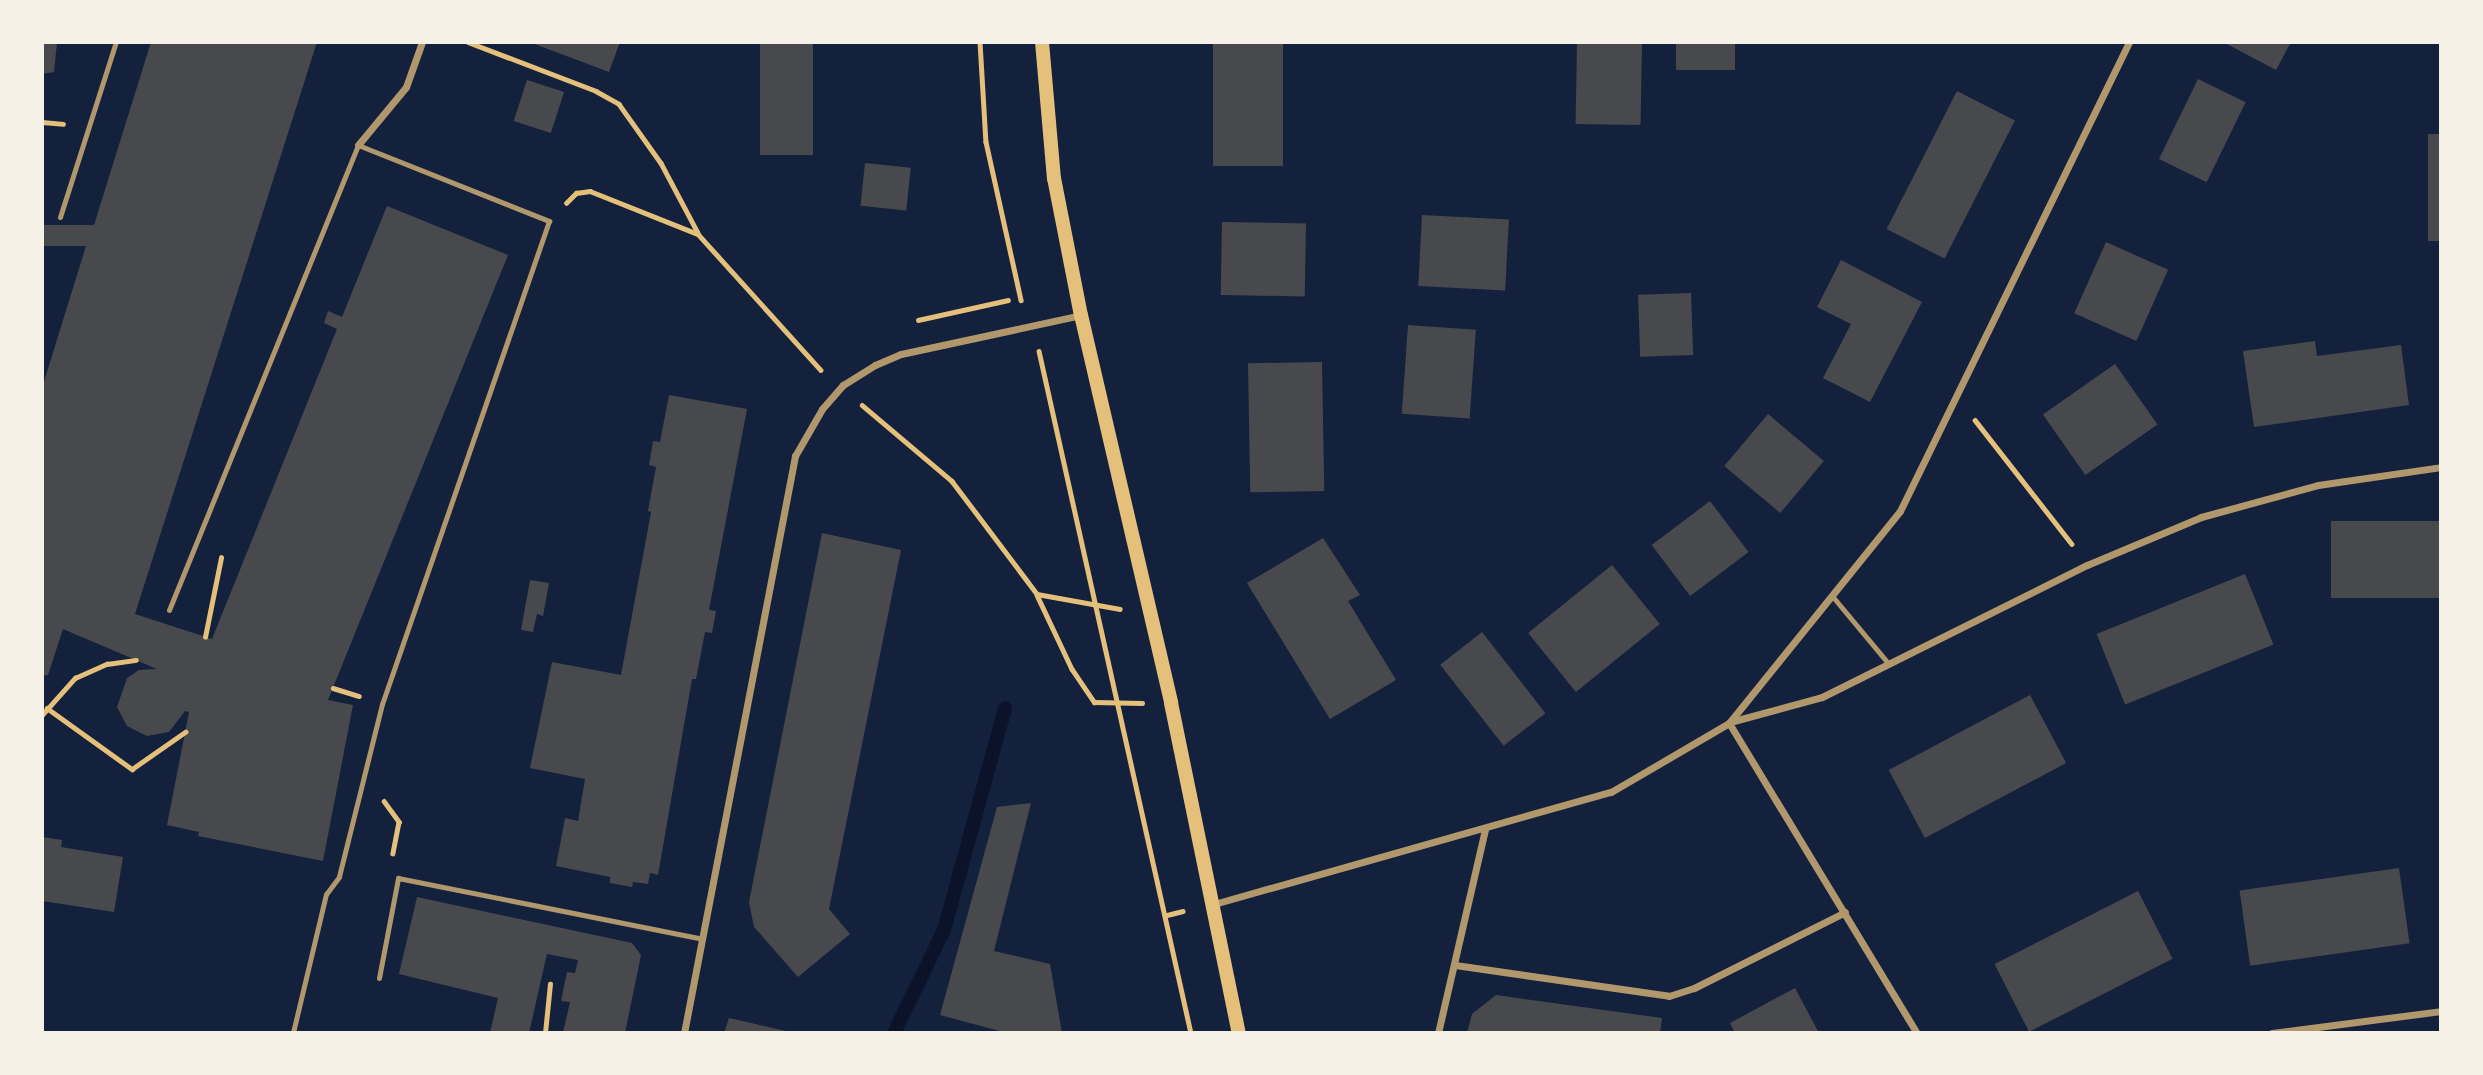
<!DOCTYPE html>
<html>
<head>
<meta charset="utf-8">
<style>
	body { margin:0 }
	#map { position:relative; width:2483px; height:1075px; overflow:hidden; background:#14213d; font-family:"Asap Condensed",sans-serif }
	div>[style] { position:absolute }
	.stream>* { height:14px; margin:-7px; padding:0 7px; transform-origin:7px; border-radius:7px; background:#0b132b }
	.building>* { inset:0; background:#48494c; transform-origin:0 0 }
	.path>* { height:4.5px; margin:-2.25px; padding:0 2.25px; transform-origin:2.25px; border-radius:2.25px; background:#e5c07b }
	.service>* { height:5px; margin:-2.5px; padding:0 2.5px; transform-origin:2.5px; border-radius:2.5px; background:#b1986c }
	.minor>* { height:7px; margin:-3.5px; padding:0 3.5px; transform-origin:3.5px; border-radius:3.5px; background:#b1986c }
	.secondary>* { height:14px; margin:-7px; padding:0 7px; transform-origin:7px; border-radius:7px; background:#e5c07b }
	span { translate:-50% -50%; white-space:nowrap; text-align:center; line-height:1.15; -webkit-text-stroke:5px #f6f1e7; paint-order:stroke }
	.frame { position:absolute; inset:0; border:44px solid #f6f1e7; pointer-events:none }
</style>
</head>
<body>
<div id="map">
	<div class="stream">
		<i style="left:894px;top:1033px;width:114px;rotate:-64.1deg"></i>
		<i style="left:944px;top:930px;width:230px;rotate:-74.6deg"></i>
	</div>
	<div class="building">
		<i style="clip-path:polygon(42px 42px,57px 42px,54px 72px,42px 74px)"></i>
		<i style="clip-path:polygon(151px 42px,317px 42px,135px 614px,212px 639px,337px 329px,324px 323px,328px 311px,342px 317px,387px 206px,508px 255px,328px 700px,353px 705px,323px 861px,198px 836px,199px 832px,167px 825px,189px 712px,185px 711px,169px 732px,147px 736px,127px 726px,117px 707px,127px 678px,139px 670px,157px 669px,63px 629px,48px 675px,42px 676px,42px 388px,86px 246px,42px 246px,42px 225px,94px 225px)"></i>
		<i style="clip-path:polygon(529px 42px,620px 42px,609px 72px)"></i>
		<i style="left:760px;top:42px;width:53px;height:113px"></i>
		<i style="left:1213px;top:42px;width:70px;height:124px"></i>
		<i style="left:1577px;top:42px;width:65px;height:82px;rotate:1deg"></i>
		<i style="left:1676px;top:42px;width:59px;height:28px"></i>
		<i style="clip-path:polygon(2223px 42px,2291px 42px,2276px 70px)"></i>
		<i style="left:2198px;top:79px;width:53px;height:89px;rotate:26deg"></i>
		<i style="left:527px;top:80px;width:39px;height:43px;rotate:18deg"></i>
		<i style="left:1957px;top:91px;width:65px;height:155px;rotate:27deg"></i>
		<i style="left:2428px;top:134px;width:13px;height:107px"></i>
		<i style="left:865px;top:163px;width:46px;height:43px;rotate:6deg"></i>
		<i style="left:1422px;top:215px;width:87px;height:71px;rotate:3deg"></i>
		<i style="left:1222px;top:222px;width:84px;height:73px;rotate:1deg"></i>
		<i style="left:2106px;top:242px;width:68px;height:78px;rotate:24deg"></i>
		<i style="clip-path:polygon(1841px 260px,1922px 302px,1870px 402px,1823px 378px,1851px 324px,1817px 307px)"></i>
		<i style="left:1691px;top:293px;width:62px;height:53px;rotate:88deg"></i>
		<i style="left:1408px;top:325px;width:68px;height:89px;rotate:4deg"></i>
		<i style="clip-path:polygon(2315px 341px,2317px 356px,2401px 345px,2409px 405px,2254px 427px,2243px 351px)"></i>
		<i style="left:1322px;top:362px;width:129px;height:74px;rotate:89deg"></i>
		<i style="left:2115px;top:364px;width:74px;height:88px;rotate:55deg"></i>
		<i style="clip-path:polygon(669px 395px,747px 409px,709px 610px,716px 611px,712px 633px,705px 632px,696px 679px,692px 679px,658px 875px,650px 873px,648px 884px,633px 882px,632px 887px,610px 883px,610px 877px,556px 866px,565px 818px,578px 821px,585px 779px,530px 768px,552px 662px,621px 675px,651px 512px,648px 511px,656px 467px,649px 465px,653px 441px,660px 442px)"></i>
		<i style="left:1768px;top:414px;width:73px;height:68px;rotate:40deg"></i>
		<i style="left:1710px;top:501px;width:64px;height:73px;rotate:53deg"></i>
		<i style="left:2441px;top:521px;width:77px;height:110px;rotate:90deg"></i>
		<i style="clip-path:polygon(822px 533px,901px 550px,829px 909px,850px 934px,798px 977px,754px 927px,749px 902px)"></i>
		<i style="clip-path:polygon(1323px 538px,1360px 595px,1348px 601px,1396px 680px,1330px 719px,1247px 583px)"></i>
		<i style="left:1612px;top:565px;width:76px;height:108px;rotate:51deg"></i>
		<i style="left:2245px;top:574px;width:76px;height:160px;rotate:68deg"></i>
		<i style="clip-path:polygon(530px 580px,549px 583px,543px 616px,537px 614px,533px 632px,521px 630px)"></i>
		<i style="left:1482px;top:632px;width:103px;height:53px;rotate:52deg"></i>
		<i style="left:2030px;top:695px;width:77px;height:160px;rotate:62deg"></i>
		<i style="clip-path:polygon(1031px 803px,994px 951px,1050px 964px,1062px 1033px,1007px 1033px,940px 1015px,997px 807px)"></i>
		<i style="clip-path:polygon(42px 837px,62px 840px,61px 847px,123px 857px,114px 912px,42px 901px)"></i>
		<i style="left:2399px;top:868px;width:76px;height:161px;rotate:82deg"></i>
		<i style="left:2138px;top:891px;width:76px;height:161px;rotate:63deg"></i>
		<i style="clip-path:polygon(417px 897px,632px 943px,641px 955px,625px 1033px,563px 1033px,570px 1002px,561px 1001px,567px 972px,575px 973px,578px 960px,547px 954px,529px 1033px,490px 1033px,498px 998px,399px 974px)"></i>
		<i style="clip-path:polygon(1795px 988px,1819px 1033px,1735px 1033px,1730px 1023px)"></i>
		<i style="clip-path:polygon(1496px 995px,1662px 1018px,1660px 1033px,1467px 1033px,1472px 1014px)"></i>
		<i style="clip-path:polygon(729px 1018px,790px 1032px,790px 1033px,724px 1033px)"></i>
	</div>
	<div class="path">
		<i style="left:468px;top:42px;width:137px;rotate:20.9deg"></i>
		<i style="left:596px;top:91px;width:26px;rotate:29deg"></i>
		<i style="left:619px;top:104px;width:72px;rotate:54.6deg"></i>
		<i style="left:661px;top:163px;width:79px;rotate:62.1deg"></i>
		<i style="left:980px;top:42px;width:100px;rotate:86.6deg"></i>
		<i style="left:986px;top:142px;width:162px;rotate:77.5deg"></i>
		<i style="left:42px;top:122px;width:21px;rotate:5deg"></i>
		<i style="left:566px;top:203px;width:14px;rotate:-45deg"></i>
		<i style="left:576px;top:193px;width:14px;rotate:-8deg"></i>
		<i style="left:590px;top:191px;width:116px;rotate:21.7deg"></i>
		<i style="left:698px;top:234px;width:183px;rotate:47.9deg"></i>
		<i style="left:918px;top:320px;width:92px;rotate:-12.5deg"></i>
		<i style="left:1039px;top:351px;width:699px;rotate:77.44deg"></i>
		<i style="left:862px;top:405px;width:118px;rotate:40.2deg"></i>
		<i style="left:952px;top:481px;width:141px;rotate:53deg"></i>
		<i style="left:1037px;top:594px;width:84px;rotate:10.2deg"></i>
		<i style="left:1975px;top:420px;width:157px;rotate:52deg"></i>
		<i style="left:1037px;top:595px;width:82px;rotate:64.7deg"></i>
		<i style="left:1072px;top:669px;width:40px;rotate:56deg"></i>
		<i style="left:1094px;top:702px;width:48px;rotate:1.2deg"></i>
		<i style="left:205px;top:637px;width:81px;rotate:-78.6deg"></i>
		<i style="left:333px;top:688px;width:27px;rotate:17deg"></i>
		<i style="left:47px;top:708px;width:105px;rotate:35.7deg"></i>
		<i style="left:132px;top:769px;width:65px;rotate:-34.9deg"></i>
		<i style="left:42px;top:715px;width:50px;rotate:-48.3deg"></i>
		<i style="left:75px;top:678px;width:35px;rotate:-24deg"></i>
		<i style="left:107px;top:664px;width:29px;rotate:-8deg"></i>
		<i style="left:384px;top:801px;width:26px;rotate:54deg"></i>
		<i style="left:399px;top:822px;width:32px;rotate:101deg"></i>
		<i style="left:1167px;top:915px;width:16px;rotate:-14deg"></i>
		<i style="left:545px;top:1033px;width:49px;rotate:-84.2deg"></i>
	</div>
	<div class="service">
		<i style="left:60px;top:217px;width:184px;rotate:-72.3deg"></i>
		<i style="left:1833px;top:597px;width:86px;rotate:50.2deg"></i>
		<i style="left:169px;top:610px;width:502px;rotate:-67.88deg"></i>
		<i style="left:358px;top:145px;width:206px;rotate:21.7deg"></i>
		<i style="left:549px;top:221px;width:511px;rotate:109.07deg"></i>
		<i style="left:382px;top:704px;width:178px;rotate:104deg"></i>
		<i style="left:339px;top:877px;width:21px;rotate:127deg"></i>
		<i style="left:326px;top:894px;width:143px;rotate:103.4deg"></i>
		<i style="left:379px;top:978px;width:102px;rotate:-79.2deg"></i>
		<i style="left:398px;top:878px;width:310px;rotate:11.3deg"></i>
	</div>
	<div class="minor">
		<i style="left:358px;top:145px;width:75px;rotate:-50.4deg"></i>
		<i style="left:406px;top:87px;width:48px;rotate:-70.4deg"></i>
		<i style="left:1730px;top:722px;width:95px;rotate:-15.2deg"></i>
		<i style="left:1822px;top:697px;width:296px;rotate:-26.5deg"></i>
		<i style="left:2087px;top:565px;width:124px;rotate:-22.8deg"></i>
		<i style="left:2201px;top:517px;width:121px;rotate:-15.3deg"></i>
		<i style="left:2318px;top:485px;width:124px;rotate:-8.3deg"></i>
		<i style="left:1729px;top:723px;width:363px;rotate:58.8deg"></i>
		<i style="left:1214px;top:904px;width:412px;rotate:-15.8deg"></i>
		<i style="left:1611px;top:792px;width:137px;rotate:-30.3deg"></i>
		<i style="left:1729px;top:723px;width:272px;rotate:-51.1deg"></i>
		<i style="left:1900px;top:511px;width:522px;rotate:-63.97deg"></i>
		<i style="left:1455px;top:965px;width:216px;rotate:8.2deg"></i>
		<i style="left:1669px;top:996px;width:26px;rotate:-18deg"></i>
		<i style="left:1694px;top:988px;width:169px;rotate:-26.7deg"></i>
		<i style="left:684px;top:1033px;width:588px;rotate:-79.11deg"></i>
		<i style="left:795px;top:456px;width:54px;rotate:-60.1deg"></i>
		<i style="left:822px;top:409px;width:32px;rotate:-49deg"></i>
		<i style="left:843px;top:385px;width:38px;rotate:-32deg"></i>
		<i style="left:875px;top:365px;width:28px;rotate:-23deg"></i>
		<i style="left:901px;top:354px;width:184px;rotate:-12.2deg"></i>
		<i style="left:1438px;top:1033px;width:209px;rotate:-77deg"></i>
		<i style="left:2272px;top:1033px;width:170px;rotate:-7.4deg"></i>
	</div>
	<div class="secondary">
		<i style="left:1042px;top:42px;width:137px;rotate:85deg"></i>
		<i style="left:1054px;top:178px;width:140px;rotate:78.9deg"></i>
		<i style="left:1081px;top:315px;width:398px;rotate:76.9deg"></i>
		<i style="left:1171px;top:703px;width:337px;rotate:78.4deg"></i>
	</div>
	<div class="frame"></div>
</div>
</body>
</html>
